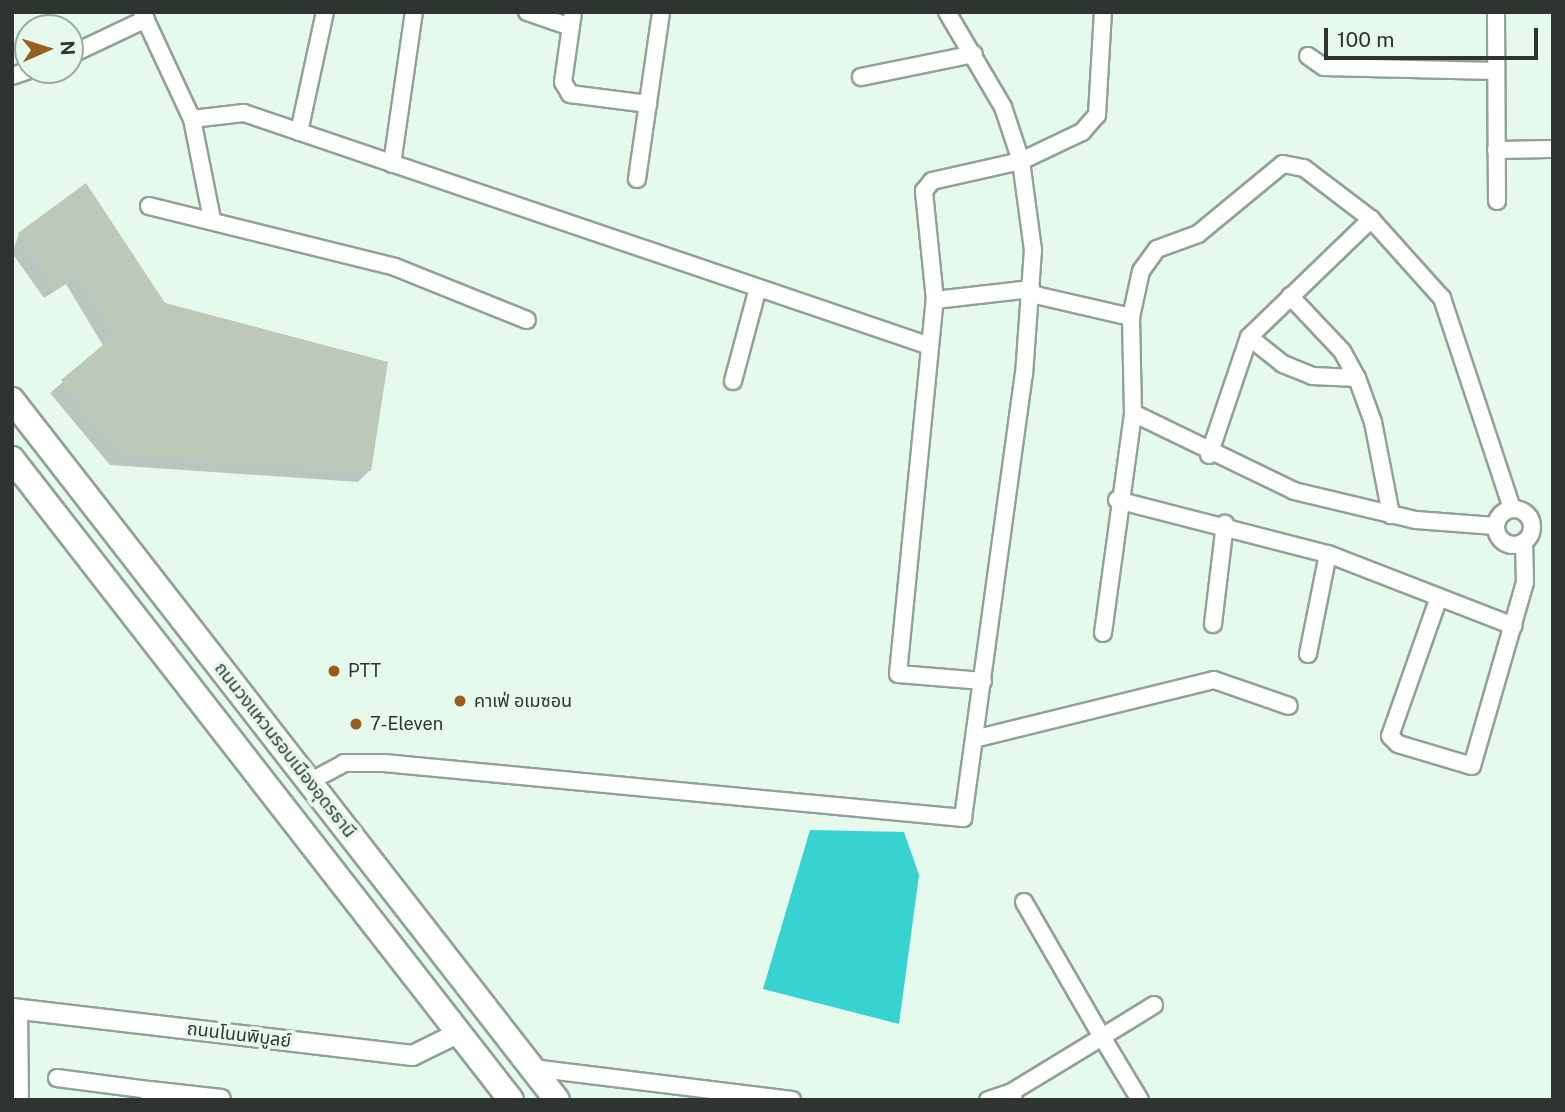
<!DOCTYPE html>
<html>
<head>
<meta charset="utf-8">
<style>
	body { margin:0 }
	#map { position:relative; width:1565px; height:1112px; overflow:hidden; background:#e6f9ed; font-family:"Public Sans","Noto Sans Thai",sans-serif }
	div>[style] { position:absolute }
	.water>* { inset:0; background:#37d3d1 }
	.shadow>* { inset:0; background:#0003 }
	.building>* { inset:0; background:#bcc8b8 }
	.roads { filter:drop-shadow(2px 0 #90a296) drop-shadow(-2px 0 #90a296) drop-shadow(0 2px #90a296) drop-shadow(0 -2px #90a296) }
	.minor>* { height:16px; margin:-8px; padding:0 8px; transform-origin:8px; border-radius:8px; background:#fff }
	.minor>.ring { margin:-8px; padding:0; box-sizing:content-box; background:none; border:16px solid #fff; border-radius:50% }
	.tertiary>* { height:19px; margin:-9.5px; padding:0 9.5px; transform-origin:9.5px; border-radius:9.5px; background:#fff }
	.primary>* { height:24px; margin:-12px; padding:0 12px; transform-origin:12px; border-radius:12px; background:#fff }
	.dots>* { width:19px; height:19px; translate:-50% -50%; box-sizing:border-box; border:4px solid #e6f9ed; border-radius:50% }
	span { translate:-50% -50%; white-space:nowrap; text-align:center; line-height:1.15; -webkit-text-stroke:7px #e6f9ed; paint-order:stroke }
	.poi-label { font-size:18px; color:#2e3530 }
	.left { translate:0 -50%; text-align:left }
	.street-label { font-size:18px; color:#2e3530 }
	.frame { position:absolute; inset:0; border:14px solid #2e3530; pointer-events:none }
	.north { position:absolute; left:14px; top:14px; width:70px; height:70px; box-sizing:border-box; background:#e6f9ed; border:2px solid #9caba1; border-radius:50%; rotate:87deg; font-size:19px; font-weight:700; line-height:28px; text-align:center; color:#2e3530 }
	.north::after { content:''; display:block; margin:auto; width:24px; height:32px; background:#985e1c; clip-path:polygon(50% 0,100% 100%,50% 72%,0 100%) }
	.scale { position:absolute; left:1324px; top:28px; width:214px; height:32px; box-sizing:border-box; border:4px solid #2e3530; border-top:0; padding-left:9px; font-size:21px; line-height:24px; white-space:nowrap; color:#2e3530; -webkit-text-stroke:5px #e6f9ed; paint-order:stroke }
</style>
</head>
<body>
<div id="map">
	<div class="water">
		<i style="clip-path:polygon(810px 830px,904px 832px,919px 875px,899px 1024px,763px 989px)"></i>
	</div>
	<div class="shadow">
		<i style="clip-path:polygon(19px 234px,164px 305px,369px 471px,358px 482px,110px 465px,50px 393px,104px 347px,66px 284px,44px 298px,12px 253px)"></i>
	</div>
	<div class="building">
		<i style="clip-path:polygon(86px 183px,165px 303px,388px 362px,371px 471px,122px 454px,61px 380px,115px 335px,78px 273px,56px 288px,18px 233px)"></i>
	</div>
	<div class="roads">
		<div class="minor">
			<i style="left:142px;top:12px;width:118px;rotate:65deg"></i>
			<i style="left:192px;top:119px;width:102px;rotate:78.7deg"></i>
			<i style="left:527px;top:12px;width:46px;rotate:18.8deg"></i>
			<i style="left:573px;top:12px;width:71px;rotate:98.1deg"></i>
			<i style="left:563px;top:82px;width:14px;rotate:60deg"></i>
			<i style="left:570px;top:94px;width:79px;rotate:7.3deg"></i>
			<i style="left:1496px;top:12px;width:189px;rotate:89.7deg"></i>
			<i style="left:70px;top:55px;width:84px;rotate:-25.3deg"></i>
			<i style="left:1308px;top:56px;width:19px;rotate:35deg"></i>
			<i style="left:1324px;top:67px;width:172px;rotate:1.3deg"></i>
			<i style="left:12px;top:76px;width:18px;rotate:-19deg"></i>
			<i style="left:861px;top:77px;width:115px;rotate:-11.5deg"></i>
			<i style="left:192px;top:119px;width:52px;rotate:-6.6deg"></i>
			<i style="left:244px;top:113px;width:724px;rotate:18.76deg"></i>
			<i style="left:299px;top:132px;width:123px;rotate:-77.8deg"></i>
			<i style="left:1496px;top:150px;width:57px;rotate:-1deg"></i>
			<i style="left:392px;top:164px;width:154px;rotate:-81.8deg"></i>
			<i style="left:637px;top:179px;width:169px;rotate:-81.8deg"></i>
			<i style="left:149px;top:206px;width:253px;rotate:13.9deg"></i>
			<i style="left:395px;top:267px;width:142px;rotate:21.9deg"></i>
			<i style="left:1031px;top:294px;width:103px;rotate:13deg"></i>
			<i style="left:1290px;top:296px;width:76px;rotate:46.6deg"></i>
			<i style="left:1342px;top:351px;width:31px;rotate:61deg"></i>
			<i style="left:1357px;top:378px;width:47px;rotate:70deg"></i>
			<i style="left:1373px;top:422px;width:95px;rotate:79deg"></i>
			<i style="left:935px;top:300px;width:97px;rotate:-6.5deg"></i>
			<i style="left:1249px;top:337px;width:43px;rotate:38.5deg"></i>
			<i style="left:1283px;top:364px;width:31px;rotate:22deg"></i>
			<i style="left:1312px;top:376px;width:45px;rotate:2.5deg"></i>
			<i style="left:733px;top:381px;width:96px;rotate:-75deg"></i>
			<i style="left:1133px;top:413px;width:179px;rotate:25.8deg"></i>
			<i style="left:1294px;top:491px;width:125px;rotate:13.4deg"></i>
			<i style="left:1416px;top:520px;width:79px;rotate:4.3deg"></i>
			<i style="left:1209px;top:455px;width:125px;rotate:-71.3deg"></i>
			<i style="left:1249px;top:337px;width:170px;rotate:-44deg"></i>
			<i style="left:1117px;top:500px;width:218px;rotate:14.4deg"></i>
			<i style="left:1328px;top:554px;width:199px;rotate:21.2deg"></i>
			<i class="ring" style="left:1496px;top:509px;width:20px;height:20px"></i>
			<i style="left:1439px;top:597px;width:147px;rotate:109.4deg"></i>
			<i style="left:1390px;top:736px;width:11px;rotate:45deg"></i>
			<i style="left:1398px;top:744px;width:77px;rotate:16.6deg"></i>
			<i style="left:1472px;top:766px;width:191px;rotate:-73.9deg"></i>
			<i style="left:1525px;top:582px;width:40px;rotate:-91.4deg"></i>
			<i style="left:1213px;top:624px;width:101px;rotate:-83.2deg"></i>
			<i style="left:1103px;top:633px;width:222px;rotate:-82.2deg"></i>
			<i style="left:1133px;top:413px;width:96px;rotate:-91.2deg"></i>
			<i style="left:1131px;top:317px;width:47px;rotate:-77.7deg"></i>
			<i style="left:1141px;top:271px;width:27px;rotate:-54deg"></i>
			<i style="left:1157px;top:249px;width:44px;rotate:-20.1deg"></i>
			<i style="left:1198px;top:234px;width:110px;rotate:-39.5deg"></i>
			<i style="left:1283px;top:164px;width:21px;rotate:11deg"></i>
			<i style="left:1304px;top:168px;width:84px;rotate:37.3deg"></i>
			<i style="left:1371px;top:219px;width:106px;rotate:48.1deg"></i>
			<i style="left:1442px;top:298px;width:222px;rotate:71.6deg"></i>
			<i style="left:1308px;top:654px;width:102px;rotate:-78.7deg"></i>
			<i style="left:983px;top:681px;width:85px;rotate:-175.3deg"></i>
			<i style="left:898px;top:674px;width:376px;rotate:-84.4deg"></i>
			<i style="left:935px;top:300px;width:110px;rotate:-95.8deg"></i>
			<i style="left:924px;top:191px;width:13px;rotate:-51deg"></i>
			<i style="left:932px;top:181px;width:91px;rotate:-12.7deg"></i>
			<i style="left:1021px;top:161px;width:68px;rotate:-25.4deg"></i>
			<i style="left:1082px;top:132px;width:23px;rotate:-49deg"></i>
			<i style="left:1097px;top:115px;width:103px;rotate:-86.7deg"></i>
			<i style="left:974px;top:739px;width:247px;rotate:-13.8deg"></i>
			<i style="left:1214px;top:680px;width:79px;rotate:19.1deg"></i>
			<i style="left:309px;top:782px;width:40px;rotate:-28deg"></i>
			<i style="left:344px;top:763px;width:40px"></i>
			<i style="left:384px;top:763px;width:582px;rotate:5.43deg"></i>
			<i style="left:963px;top:818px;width:447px;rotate:-82.2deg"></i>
			<i style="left:1024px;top:375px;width:125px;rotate:-85.9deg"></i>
			<i style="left:1033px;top:250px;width:90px;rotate:-97.7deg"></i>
			<i style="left:1021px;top:161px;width:57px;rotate:-108.4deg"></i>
			<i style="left:1003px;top:107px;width:110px;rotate:-120.5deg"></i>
			<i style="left:1024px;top:902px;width:156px;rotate:60deg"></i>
			<i style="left:1102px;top:1037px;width:61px;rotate:-31.6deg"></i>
			<i style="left:19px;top:1009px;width:91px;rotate:89.4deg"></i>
			<i style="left:532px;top:1068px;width:262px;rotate:7deg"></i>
			<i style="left:57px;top:1078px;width:94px;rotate:7.4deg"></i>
			<i style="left:149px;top:1100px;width:10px;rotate:-84deg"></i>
			<i style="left:150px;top:1090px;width:72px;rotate:6.3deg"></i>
			<i style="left:988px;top:1100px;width:23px;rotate:-18deg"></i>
			<i style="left:1014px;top:1100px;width:8px;rotate:-120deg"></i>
			<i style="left:1010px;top:1093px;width:108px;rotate:-31.3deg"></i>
			<i style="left:1102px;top:1037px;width:74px;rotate:58.9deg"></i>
		</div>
		<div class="tertiary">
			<i style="left:12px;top:1008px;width:403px;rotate:6.7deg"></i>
			<i style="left:412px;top:1055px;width:52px;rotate:-26.1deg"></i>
		</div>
		<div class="primary">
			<i style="left:12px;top:400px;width:887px;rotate:52.1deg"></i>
			<i style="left:12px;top:459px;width:812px;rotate:52.1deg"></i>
		</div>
	</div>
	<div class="dots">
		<i style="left:334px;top:671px;background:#985e1c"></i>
		<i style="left:460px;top:701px;background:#985e1c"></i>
		<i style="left:356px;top:724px;background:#985e1c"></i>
	</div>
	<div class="poi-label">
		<span class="left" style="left:348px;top:671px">PTT</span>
		<span class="left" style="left:474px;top:701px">คาเฟ่ อเมซอน</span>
		<span class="left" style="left:370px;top:724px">7-Eleven</span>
	</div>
	<div class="street-label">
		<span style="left:285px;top:750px;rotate:52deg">ถนนวงแหวนรอบเมืองอุดรธานี</span>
		<span style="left:239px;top:1035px;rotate:7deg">ถนนโนนพิบูลย์</span>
	</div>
	<div class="frame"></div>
	<div class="north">N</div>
	<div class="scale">100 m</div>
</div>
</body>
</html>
